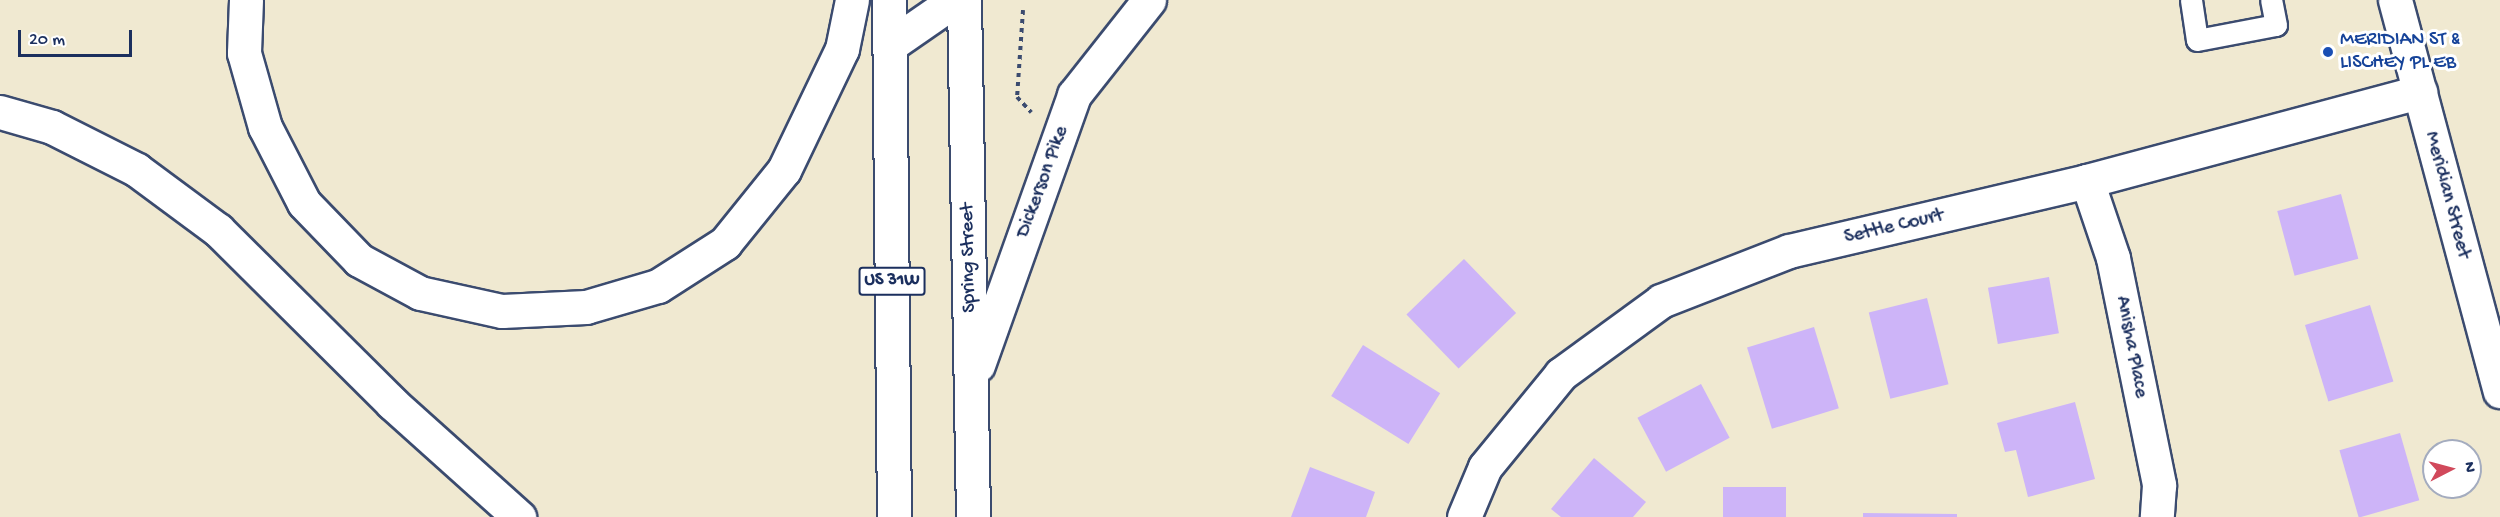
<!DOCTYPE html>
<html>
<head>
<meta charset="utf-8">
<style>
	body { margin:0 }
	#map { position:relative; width:2500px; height:517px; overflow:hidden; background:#f0e9d1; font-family:"Gochi Hand",sans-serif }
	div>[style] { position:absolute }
	.building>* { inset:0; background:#cdb4f8; transform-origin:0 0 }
	.path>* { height:4px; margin-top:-2px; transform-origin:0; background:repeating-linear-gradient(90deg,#3b4b6f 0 4.5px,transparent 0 9px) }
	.roads { filter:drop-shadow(2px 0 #3b4b6f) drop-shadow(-2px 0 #3b4b6f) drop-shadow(0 2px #3b4b6f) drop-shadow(0 -2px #3b4b6f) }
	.lane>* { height:21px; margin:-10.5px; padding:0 10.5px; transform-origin:10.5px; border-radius:10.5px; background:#fff }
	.street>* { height:33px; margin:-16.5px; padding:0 16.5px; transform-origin:16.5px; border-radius:16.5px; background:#fff }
	.secondary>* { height:33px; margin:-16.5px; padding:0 16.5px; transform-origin:16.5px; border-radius:16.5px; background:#fff }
	.primary>* { height:33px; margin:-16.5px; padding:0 16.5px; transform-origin:16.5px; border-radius:16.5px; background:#fff }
	.highway>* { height:33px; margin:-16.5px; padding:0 16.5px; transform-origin:16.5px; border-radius:16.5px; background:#fff }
	.dots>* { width:16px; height:16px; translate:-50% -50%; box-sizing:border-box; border:3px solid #fff; border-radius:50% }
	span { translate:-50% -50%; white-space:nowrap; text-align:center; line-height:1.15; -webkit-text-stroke:6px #fff; paint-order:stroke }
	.shield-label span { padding:2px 4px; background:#fff; border:2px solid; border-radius:4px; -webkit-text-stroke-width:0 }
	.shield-label { font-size:18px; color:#1b2f5e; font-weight:700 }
	.transit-label { font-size:20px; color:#164399 }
	.left { translate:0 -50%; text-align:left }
	.street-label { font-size:20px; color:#1b2f5e }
	.north { position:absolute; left:2422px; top:439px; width:60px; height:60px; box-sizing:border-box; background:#fff; border:2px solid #a4acbf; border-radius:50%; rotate:84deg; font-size:16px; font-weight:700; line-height:24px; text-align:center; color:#1b2f5e }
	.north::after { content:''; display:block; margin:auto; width:21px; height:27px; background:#d1495b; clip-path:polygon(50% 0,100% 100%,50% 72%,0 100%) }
	.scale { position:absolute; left:18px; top:30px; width:114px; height:27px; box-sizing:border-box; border:3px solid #1b2f5e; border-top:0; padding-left:8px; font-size:18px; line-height:21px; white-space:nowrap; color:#1b2f5e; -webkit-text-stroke:4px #fff; paint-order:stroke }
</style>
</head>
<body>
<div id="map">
	<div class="building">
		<i style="left:2341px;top:194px;width:67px;height:66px;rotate:75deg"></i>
		<i style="left:1464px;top:259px;width:75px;height:80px;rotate:46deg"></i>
		<i style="left:2049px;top:277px;width:57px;height:62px;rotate:80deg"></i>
		<i style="left:1927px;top:298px;width:89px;height:60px;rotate:76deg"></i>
		<i style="left:2370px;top:305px;width:80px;height:68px;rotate:73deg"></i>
		<i style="left:1814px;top:327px;width:85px;height:70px;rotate:73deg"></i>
		<i style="left:1363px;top:345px;width:91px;height:60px;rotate:32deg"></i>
		<i style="left:1701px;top:384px;width:61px;height:72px;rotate:62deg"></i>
		<i style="clip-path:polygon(2075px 402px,2095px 479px,2028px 497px,2016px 450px,2005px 452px,1997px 423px)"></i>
		<i style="left:2400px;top:433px;width:70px;height:63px;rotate:74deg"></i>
		<i style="clip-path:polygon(1594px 458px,1646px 502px,1633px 517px,1561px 517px,1551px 509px)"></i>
		<i style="clip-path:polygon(1310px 467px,1375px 492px,1366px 517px,1291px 517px)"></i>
		<i style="left:1786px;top:487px;width:30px;height:63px;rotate:90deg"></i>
		<i style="clip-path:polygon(1863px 513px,1957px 514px,1957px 517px,1863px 517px)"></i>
	</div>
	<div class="path">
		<i style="left:1023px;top:10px;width:87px;rotate:93.9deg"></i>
		<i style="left:1017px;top:97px;width:21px;rotate:47deg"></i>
	</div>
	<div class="roads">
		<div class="lane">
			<i style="left:2191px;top:0;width:40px;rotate:81.5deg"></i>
			<i style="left:2197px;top:40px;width:80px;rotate:-10.8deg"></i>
			<i style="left:2276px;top:25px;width:25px;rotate:-101deg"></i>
		</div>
		<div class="street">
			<i style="left:2087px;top:181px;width:81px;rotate:71.3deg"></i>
			<i style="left:2113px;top:258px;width:232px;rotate:78.5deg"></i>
			<i style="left:2159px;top:485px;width:32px;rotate:94deg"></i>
			<i style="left:1464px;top:517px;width:54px;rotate:-67.2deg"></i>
			<i style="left:1485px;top:467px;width:120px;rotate:-50.7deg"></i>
			<i style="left:1561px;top:374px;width:124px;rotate:-36.1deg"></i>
			<i style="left:1661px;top:301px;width:137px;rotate:-21.3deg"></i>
			<i style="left:1789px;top:251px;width:306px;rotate:-13.2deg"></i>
			<i style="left:2087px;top:181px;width:345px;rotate:-15deg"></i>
		</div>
		<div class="secondary">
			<i style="left:2395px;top:0;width:405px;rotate:75deg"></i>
		</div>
		<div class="primary">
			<i style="left:889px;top:0;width:517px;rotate:89.45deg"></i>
			<i style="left:964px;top:0;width:517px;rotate:89deg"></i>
			<i style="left:890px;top:45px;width:79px;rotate:-34.7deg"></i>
			<i style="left:978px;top:365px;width:287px;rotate:-70.4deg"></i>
			<i style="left:1074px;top:95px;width:121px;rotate:-51.7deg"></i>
		</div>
		<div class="highway">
			<i style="left:246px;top:0;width:53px;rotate:92.2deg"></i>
			<i style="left:244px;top:53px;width:77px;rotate:74.2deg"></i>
			<i style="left:265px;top:127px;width:85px;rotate:62.8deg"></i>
			<i style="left:304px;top:203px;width:79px;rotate:46deg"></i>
			<i style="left:359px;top:260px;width:69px;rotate:28.4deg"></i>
			<i style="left:420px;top:293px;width:84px;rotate:12.4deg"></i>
			<i style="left:502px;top:311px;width:84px;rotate:-2.7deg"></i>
			<i style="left:586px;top:307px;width:75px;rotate:-16.3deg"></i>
			<i style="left:658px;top:286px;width:80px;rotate:-32.7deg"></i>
			<i style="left:725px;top:243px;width:94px;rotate:-51.1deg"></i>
			<i style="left:784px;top:170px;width:134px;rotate:-64.4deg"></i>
			<i style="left:842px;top:49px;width:50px;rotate:-78.5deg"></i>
			<i style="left:0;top:112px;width:54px;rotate:16.1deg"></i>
			<i style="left:52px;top:127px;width:95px;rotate:26.8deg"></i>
			<i style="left:137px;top:170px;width:101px;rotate:36.5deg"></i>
			<i style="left:218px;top:230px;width:245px;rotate:44.8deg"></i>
			<i style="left:392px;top:403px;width:171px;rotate:41.9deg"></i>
		</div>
	</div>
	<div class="dots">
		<i style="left:2328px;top:52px;background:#1a4fb4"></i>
	</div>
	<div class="shield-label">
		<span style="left:892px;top:281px">US 31W</span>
	</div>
	<div class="transit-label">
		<span class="left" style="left:2340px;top:52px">MERIDIAN ST &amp;<br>LISCHEY PL EB</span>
	</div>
	<div class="street-label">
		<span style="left:1043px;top:182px;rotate:-70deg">Dickerson Pike</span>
		<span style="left:2447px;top:195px;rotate:75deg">Meridian Street</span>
		<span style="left:1894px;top:227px;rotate:-13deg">Settle Court</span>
		<span style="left:969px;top:258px;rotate:-91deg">Spring Street</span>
		<span style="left:2131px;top:347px;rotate:79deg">Anisha Place</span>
	</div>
	<div class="north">N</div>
	<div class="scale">20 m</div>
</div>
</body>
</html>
